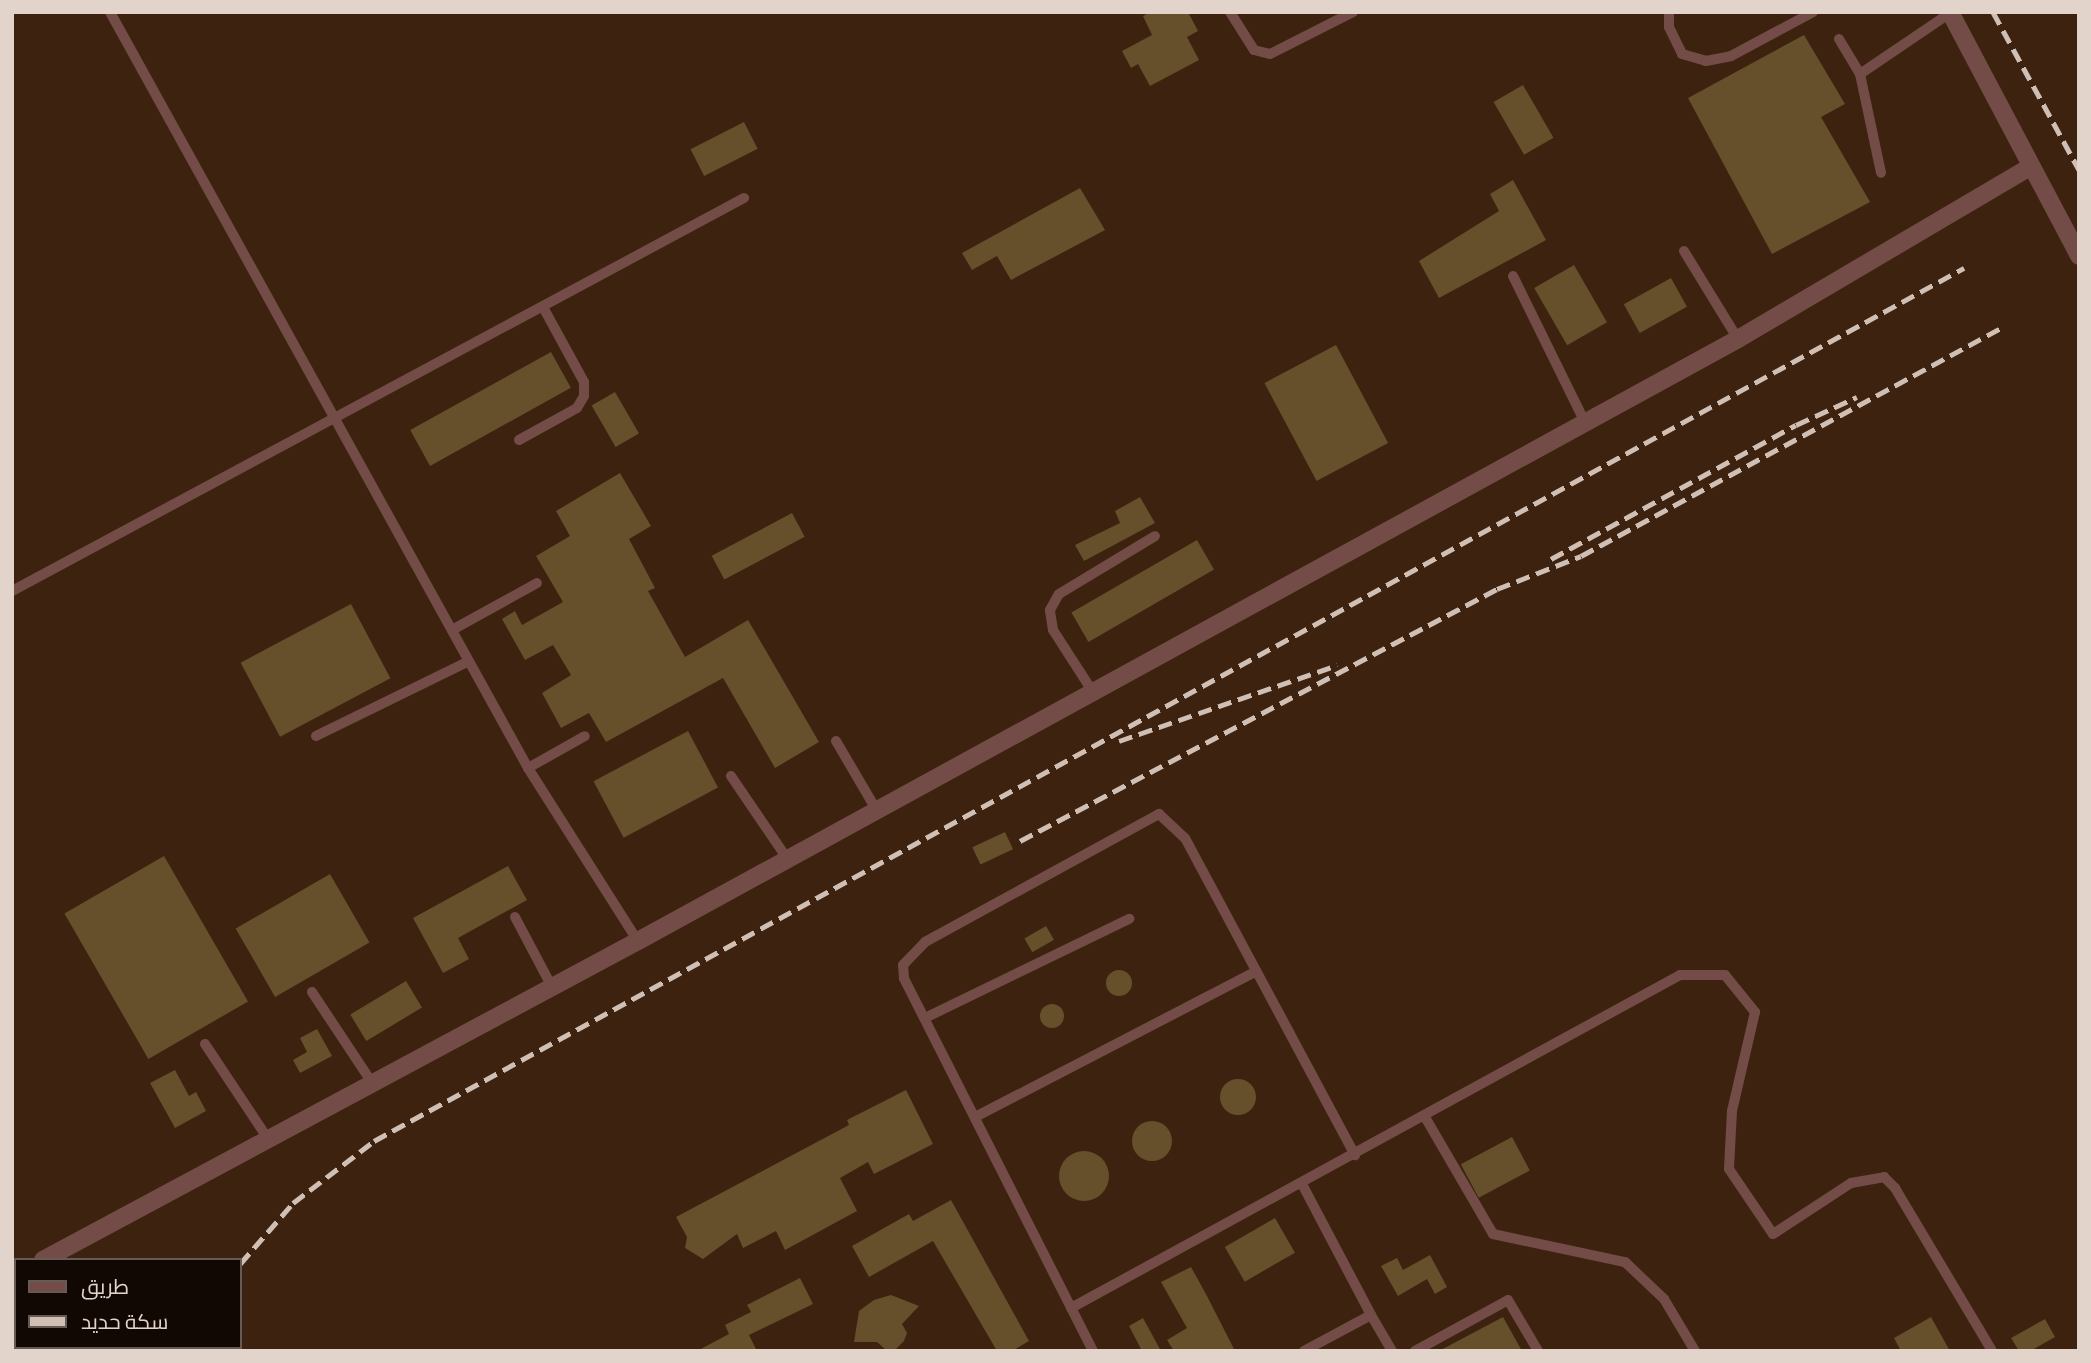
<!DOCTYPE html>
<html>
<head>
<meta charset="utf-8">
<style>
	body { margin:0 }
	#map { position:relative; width:2091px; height:1363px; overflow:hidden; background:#301b0d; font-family:Barlow,Cairo,sans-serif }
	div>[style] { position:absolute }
	.built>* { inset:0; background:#3d220f }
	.building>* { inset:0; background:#664f2b; transform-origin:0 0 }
	.round { border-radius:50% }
	.lane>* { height:10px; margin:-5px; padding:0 5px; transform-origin:5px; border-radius:5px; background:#734c47 }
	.street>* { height:18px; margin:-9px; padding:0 9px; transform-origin:9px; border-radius:9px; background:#734c47 }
	.rail>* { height:5px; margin-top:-2.5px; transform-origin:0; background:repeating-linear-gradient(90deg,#cfbfb5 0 14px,transparent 0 21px) }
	span { translate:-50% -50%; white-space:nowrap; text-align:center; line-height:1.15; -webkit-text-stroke:5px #110804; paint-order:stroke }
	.frame { position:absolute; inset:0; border:14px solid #e3d4cb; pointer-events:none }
	.legend { position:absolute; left:14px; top:1258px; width:228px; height:91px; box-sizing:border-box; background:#110804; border:2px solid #655a54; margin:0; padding:9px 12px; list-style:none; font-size:21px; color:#e3d4cb }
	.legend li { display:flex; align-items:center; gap:14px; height:35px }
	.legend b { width:35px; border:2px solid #655a54 }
</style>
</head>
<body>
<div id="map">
	<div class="built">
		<i style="clip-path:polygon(evenodd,12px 12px,2079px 12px,2079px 1351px,12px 1351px,12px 12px,16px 1260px,240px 1260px,240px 1347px,16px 1347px,16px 1260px)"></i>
	</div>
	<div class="building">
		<i style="clip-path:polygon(1150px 12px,1188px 12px,1198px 31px,1187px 37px,1199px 60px,1150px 86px,1138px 64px,1131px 68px,1122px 51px,1152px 35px,1143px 16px)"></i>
		<i style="clip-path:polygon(1804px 35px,1845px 104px,1821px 117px,1870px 202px,1772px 254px,1688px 98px)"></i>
		<i style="left:1523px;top:85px;width:61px;height:34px;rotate:60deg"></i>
		<i style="left:744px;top:122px;width:30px;height:60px;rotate:63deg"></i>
		<i style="clip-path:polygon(1513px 180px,1546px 240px,1439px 298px,1419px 261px,1499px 211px,1490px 194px)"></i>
		<i style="clip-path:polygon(1080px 188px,1105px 230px,1011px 280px,997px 256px,972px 270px,962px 253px)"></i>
		<i style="left:1574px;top:265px;width:66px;height:46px;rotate:60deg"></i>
		<i style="left:1671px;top:278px;width:33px;height:54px;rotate:61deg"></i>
		<i style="left:1336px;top:345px;width:111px;height:81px;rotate:62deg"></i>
		<i style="left:551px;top:352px;width:41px;height:161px;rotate:61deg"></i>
		<i style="left:615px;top:392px;width:48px;height:27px;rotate:60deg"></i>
		<i style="clip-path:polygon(620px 473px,651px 526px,629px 539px,655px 588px,648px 591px,685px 657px,748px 620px,819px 742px,775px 768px,723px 678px,606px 742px,589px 713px,561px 728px,542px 693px,571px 675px,553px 645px,525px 660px,502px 619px,515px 611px,522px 625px,563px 602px,536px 556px,570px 536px,556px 511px)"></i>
		<i style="clip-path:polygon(1140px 497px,1155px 523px,1084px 561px,1075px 545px,1120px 523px,1115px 511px)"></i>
		<i style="left:792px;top:513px;width:27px;height:91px;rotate:62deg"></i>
		<i style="left:1197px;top:540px;width:34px;height:145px;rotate:60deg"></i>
		<i style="left:351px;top:604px;width:84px;height:125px;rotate:62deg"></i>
		<i style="left:688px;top:731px;width:64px;height:107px;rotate:62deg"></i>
		<i style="left:1005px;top:832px;width:19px;height:36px;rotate:65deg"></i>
		<i style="left:164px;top:856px;width:168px;height:115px;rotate:60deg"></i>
		<i style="clip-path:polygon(508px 866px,527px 900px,458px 938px,469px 959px,443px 973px,413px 918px)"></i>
		<i style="left:330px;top:874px;width:79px;height:109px;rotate:60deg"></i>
		<i style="left:1046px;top:926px;width:16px;height:25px;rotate:60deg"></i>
		<i class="round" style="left:1106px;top:970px;width:26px;height:26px"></i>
		<i style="left:406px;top:981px;width:31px;height:65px;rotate:59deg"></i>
		<i class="round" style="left:1040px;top:1004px;width:24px;height:24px"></i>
		<i style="clip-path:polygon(317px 1029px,332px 1056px,300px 1073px,293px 1060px,307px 1052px,300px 1038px)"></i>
		<i style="clip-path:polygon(175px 1070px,189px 1096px,196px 1092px,206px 1111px,175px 1128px,150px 1083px)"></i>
		<i class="round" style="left:1220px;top:1079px;width:36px;height:36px"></i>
		<i style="clip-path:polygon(906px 1090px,933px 1144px,874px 1174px,868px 1162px,840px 1178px,857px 1211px,785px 1250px,776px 1231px,743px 1248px,737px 1234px,703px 1259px,685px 1248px,687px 1237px,676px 1217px,849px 1125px,847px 1120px)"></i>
		<i class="round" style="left:1132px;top:1121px;width:40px;height:40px"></i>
		<i style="left:1512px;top:1137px;width:38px;height:58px;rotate:62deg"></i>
		<i class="round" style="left:1059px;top:1151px;width:50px;height:50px"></i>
		<i style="clip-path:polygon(951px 1200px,1029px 1341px,1012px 1351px,997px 1351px,933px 1241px,869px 1277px,852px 1246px,909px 1214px,913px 1221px)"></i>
		<i style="left:1275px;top:1218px;width:40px;height:58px;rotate:60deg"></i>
		<i style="clip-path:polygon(1430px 1255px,1447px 1287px,1435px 1294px,1427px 1279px,1398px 1296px,1381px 1266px,1397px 1258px,1403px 1270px)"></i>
		<i style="clip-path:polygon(1191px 1267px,1207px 1296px,1235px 1351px,1174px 1351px,1167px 1340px,1187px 1328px,1161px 1282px)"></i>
		<i style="clip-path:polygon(800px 1278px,813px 1304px,749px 1335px,757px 1351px,697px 1351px,729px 1334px,725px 1325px,751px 1312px,747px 1305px)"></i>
		<i style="clip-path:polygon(891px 1295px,919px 1306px,902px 1324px,907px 1333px,904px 1341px,896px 1349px,886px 1350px,877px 1342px,854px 1342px,859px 1311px,874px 1300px)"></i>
		<i style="clip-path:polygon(1503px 1317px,1522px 1351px,1439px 1351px)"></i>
		<i style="clip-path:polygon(1931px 1317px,1950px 1351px,1901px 1351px,1894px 1338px)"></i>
		<i style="clip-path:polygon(1143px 1318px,1161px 1351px,1142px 1351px,1129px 1326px)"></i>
		<i style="clip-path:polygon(2045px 1319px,2055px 1337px,2030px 1351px,2019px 1351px,2011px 1338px)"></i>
	</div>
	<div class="lane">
		<i style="left:110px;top:12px;width:864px;rotate:61.06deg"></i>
		<i style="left:528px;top:768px;width:205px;rotate:57.6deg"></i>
		<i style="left:1230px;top:12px;width:45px;rotate:57.7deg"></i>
		<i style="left:1254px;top:50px;width:16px;rotate:14deg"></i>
		<i style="left:1270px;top:54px;width:93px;rotate:-26.8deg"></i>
		<i style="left:1669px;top:12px;width:15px;rotate:90deg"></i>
		<i style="left:1669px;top:27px;width:30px;rotate:64deg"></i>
		<i style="left:1682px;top:54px;width:25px;rotate:16deg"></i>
		<i style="left:1706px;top:61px;width:25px;rotate:-11deg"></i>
		<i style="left:1731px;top:56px;width:93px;rotate:-28.2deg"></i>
		<i style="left:1839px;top:39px;width:41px;rotate:59deg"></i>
		<i style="left:1860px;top:74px;width:101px;rotate:78deg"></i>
		<i style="left:1860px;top:74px;width:109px;rotate:-34.1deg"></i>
		<i style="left:1684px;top:251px;width:103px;rotate:58.5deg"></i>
		<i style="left:1513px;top:276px;width:161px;rotate:63.8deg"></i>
		<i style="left:519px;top:440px;width:66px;rotate:-28.9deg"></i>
		<i style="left:577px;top:408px;width:14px;rotate:-60deg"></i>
		<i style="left:584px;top:396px;width:14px;rotate:-90deg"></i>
		<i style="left:584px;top:382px;width:85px;rotate:-118.7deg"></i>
		<i style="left:12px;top:591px;width:831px;rotate:-28.23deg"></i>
		<i style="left:452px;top:630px;width:97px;rotate:-28.9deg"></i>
		<i style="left:1091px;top:689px;width:70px;rotate:-122.8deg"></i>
		<i style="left:1053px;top:630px;width:20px;rotate:-99deg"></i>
		<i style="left:1050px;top:610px;width:18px;rotate:-61deg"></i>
		<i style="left:1059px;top:594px;width:112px;rotate:-31.1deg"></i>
		<i style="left:316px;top:736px;width:170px;rotate:-26.1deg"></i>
		<i style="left:836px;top:741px;width:81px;rotate:59.6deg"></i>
		<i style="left:528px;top:768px;width:65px;rotate:-29.3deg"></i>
		<i style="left:731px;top:776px;width:98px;rotate:55.8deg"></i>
		<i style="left:515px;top:917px;width:79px;rotate:62.1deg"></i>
		<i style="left:312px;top:992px;width:107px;rotate:56.5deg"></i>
		<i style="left:927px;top:1017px;width:225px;rotate:-25.9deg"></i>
		<i style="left:205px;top:1044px;width:114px;rotate:56.4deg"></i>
		<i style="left:977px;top:1116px;width:313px;rotate:-27.4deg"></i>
		<i style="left:1425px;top:1117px;width:135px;rotate:59.8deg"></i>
		<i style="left:1493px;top:1234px;width:135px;rotate:12deg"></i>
		<i style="left:1625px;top:1262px;width:54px;rotate:43.5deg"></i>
		<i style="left:1664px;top:1299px;width:61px;rotate:59.2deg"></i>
		<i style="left:1302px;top:1184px;width:148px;rotate:62.2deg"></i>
		<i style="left:1371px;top:1315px;width:76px;rotate:151.8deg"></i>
		<i style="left:1071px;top:1308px;width:694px;rotate:-28.67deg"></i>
		<i style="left:1680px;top:975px;width:45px"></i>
		<i style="left:1725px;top:975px;width:48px;rotate:51deg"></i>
		<i style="left:1755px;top:1012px;width:102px;rotate:103.1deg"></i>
		<i style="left:1732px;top:1111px;width:58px;rotate:93deg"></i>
		<i style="left:1729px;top:1169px;width:78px;rotate:55.9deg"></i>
		<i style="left:1773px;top:1234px;width:93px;rotate:-33.2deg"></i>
		<i style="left:1851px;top:1183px;width:34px;rotate:-10deg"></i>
		<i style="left:1884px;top:1177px;width:16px;rotate:45deg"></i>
		<i style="left:1895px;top:1188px;width:190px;rotate:59.2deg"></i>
		<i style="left:1371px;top:1315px;width:42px;rotate:59.7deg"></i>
		<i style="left:1093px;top:1351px;width:418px;rotate:-116.9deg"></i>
		<i style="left:904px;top:978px;width:13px;rotate:-94deg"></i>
		<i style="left:903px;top:965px;width:32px;rotate:-46deg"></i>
		<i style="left:925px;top:942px;width:267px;rotate:-28.7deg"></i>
		<i style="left:1159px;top:814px;width:35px;rotate:43deg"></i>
		<i style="left:1185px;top:838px;width:360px;rotate:61.8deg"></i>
		<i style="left:1415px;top:1351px;width:106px;rotate:-28.7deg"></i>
		<i style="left:1508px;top:1300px;width:59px;rotate:59.5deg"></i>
	</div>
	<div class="street">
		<i style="left:1950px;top:12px;width:276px;rotate:62.1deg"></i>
		<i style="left:43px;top:1260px;width:675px;rotate:-28.2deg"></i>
		<i style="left:638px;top:941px;width:1254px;rotate:-28.69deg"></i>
		<i style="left:1738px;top:339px;width:339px;rotate:-30.5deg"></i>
		<i style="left:12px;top:1276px;width:4px;rotate:-14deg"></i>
	</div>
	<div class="rail">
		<i style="left:1993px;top:12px;width:180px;rotate:61.4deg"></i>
		<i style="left:1551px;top:559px;width:279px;rotate:-28.7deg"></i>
		<i style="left:1796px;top:425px;width:67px;rotate:-24.7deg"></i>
		<i style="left:1119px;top:741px;width:231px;rotate:-19.2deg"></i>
		<i style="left:1020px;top:841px;width:539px;rotate:-27.85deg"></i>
		<i style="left:1497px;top:589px;width:90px;rotate:-21.4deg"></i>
		<i style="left:1581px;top:556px;width:478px;rotate:-28.5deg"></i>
		<i style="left:240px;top:1264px;width:81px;rotate:-49deg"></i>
		<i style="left:293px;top:1203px;width:102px;rotate:-37.4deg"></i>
		<i style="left:374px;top:1141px;width:1814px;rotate:-28.77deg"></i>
		<i style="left:187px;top:1351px;width:4px;rotate:-63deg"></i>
	</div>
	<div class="frame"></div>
	<ul class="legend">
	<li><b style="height:9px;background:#734c47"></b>طريق</li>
	<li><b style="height:9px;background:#cfbfb5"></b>سكة حديد</li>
	</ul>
</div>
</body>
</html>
